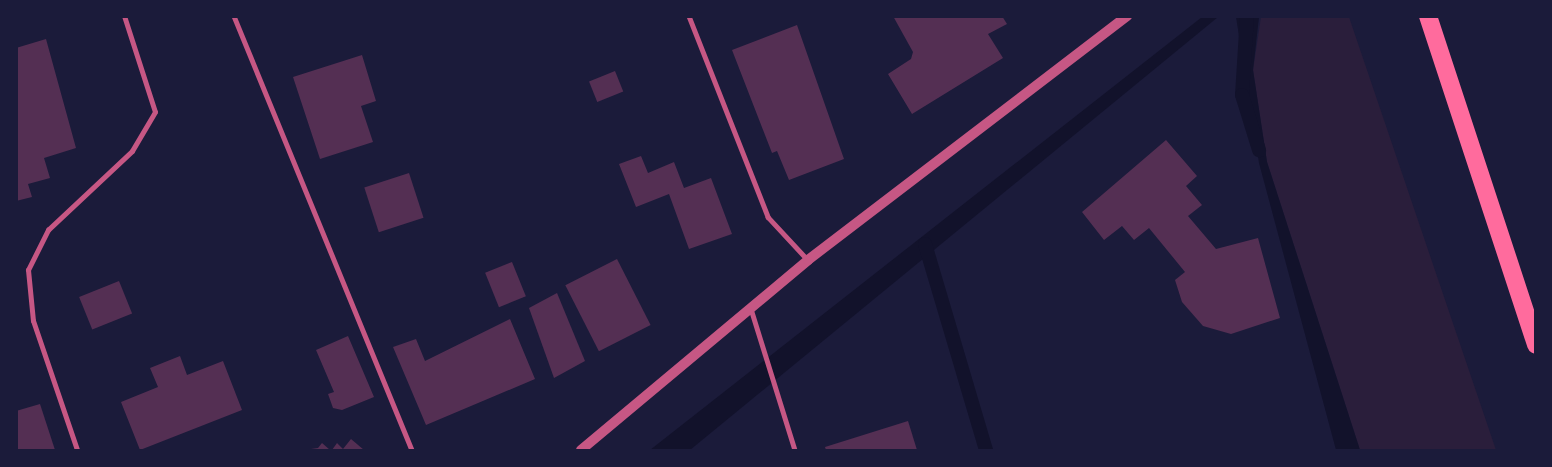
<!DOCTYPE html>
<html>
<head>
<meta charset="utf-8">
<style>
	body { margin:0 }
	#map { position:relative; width:1552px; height:467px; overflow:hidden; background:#1b1b3a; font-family:"Roboto Condensed",sans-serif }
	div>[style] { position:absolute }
	.green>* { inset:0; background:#2a1e3b }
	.water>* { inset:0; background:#12122b }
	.stream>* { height:14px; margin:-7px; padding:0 7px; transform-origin:7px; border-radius:7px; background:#12122b }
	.building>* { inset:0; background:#542f53; transform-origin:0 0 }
	.service>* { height:4.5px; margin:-2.25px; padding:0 2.25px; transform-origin:2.25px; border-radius:2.25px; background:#c65784 }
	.tertiary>* { height:10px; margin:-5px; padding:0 5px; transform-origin:5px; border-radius:5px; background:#c65784 }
	.motorway>* { height:18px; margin:-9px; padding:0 9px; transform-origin:9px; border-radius:9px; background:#ff6b9d }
	span { translate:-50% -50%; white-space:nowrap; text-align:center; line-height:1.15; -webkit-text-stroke:6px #1b1b3a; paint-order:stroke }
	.frame { position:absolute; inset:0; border:18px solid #1b1b3a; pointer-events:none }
</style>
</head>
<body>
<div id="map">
	<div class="green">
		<i style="clip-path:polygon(1261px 17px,1349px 17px,1496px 450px,1360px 450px,1267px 162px,1253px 70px)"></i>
	</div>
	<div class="water">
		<i style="clip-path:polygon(1202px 17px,1218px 17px,690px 450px,650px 450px)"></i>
		<i style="clip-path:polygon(1236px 17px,1259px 17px,1253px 70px,1267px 162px,1360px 450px,1336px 450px,1259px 163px)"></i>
	</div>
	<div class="stream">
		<i style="left:1247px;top:16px;width:79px;rotate:93.6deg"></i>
		<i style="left:1242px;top:95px;width:58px;rotate:72.8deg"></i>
		<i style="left:925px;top:244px;width:215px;rotate:73.5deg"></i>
	</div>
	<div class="building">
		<i style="clip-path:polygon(893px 16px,1002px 16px,1007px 24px,988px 34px,1003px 58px,912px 114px,888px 74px,911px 59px,913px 52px)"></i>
		<i style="clip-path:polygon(797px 25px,844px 159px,789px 180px,777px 151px,772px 153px,732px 50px)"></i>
		<i style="clip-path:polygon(46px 39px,76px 148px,44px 158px,50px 178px,28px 184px,32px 197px,16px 201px,16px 48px)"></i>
		<i style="clip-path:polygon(362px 55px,376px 101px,361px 106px,373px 142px,320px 159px,293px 77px)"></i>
		<i style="left:615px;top:71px;width:22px;height:28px;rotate:68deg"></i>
		<i style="clip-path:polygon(1166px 140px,1197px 176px,1186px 186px,1202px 205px,1188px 216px,1216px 249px,1258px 238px,1280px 318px,1231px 334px,1203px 326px,1182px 302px,1175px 280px,1185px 272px,1149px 228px,1134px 240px,1122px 226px,1104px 240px,1082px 212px)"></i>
		<i style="clip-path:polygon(641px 156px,648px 173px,674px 162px,684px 188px,711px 178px,732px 234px,689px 249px,669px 194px,636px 207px,619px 164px)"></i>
		<i style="left:409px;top:173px;width:47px;height:47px;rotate:72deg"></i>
		<i style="left:617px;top:259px;width:74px;height:58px;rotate:63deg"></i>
		<i style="left:512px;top:262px;width:37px;height:29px;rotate:68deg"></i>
		<i style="left:119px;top:281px;width:35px;height:43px;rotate:68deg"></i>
		<i style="clip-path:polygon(557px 293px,585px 361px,554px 378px,529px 308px)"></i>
		<i style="clip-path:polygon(510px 319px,535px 379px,426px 425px,393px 347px,416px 339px,425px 361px)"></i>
		<i style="clip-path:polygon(348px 336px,374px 397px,342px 410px,333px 408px,328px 394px,334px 392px,316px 350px)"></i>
		<i style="clip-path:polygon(180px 356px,187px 375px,223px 361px,242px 410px,140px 450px,121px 402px,158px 387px,150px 368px)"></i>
		<i style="clip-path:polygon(40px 404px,55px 450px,16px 450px,16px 411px)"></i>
		<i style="clip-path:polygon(908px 421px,917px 450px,826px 450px,825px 447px)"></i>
		<i style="clip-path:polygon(351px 439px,364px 450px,332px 450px,337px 443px,343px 449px)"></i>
		<i style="clip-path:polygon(322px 443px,330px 450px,311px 449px,318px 448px)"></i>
	</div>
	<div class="service">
		<i style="left:234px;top:16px;width:469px;rotate:67.7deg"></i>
		<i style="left:689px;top:16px;width:216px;rotate:68.5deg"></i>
		<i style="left:768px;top:217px;width:57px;rotate:47.1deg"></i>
		<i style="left:752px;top:312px;width:145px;rotate:72.7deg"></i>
		<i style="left:77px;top:450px;width:136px;rotate:-108.8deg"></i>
		<i style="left:33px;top:321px;width:51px;rotate:-95.6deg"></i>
		<i style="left:28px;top:270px;width:45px;rotate:-63.4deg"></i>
		<i style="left:48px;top:230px;width:115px;rotate:-43.2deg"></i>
		<i style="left:132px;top:151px;width:45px;rotate:-59.5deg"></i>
		<i style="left:155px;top:112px;width:101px;rotate:-107.9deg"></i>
	</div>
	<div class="tertiary">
		<i style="left:581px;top:450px;width:296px;rotate:-39.9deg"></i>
		<i style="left:808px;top:260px;width:402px;rotate:-37.4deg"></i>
	</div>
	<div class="motorway">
		<i style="left:1428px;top:16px;width:346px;rotate:71.8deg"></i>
	</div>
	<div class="frame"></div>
</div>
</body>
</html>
